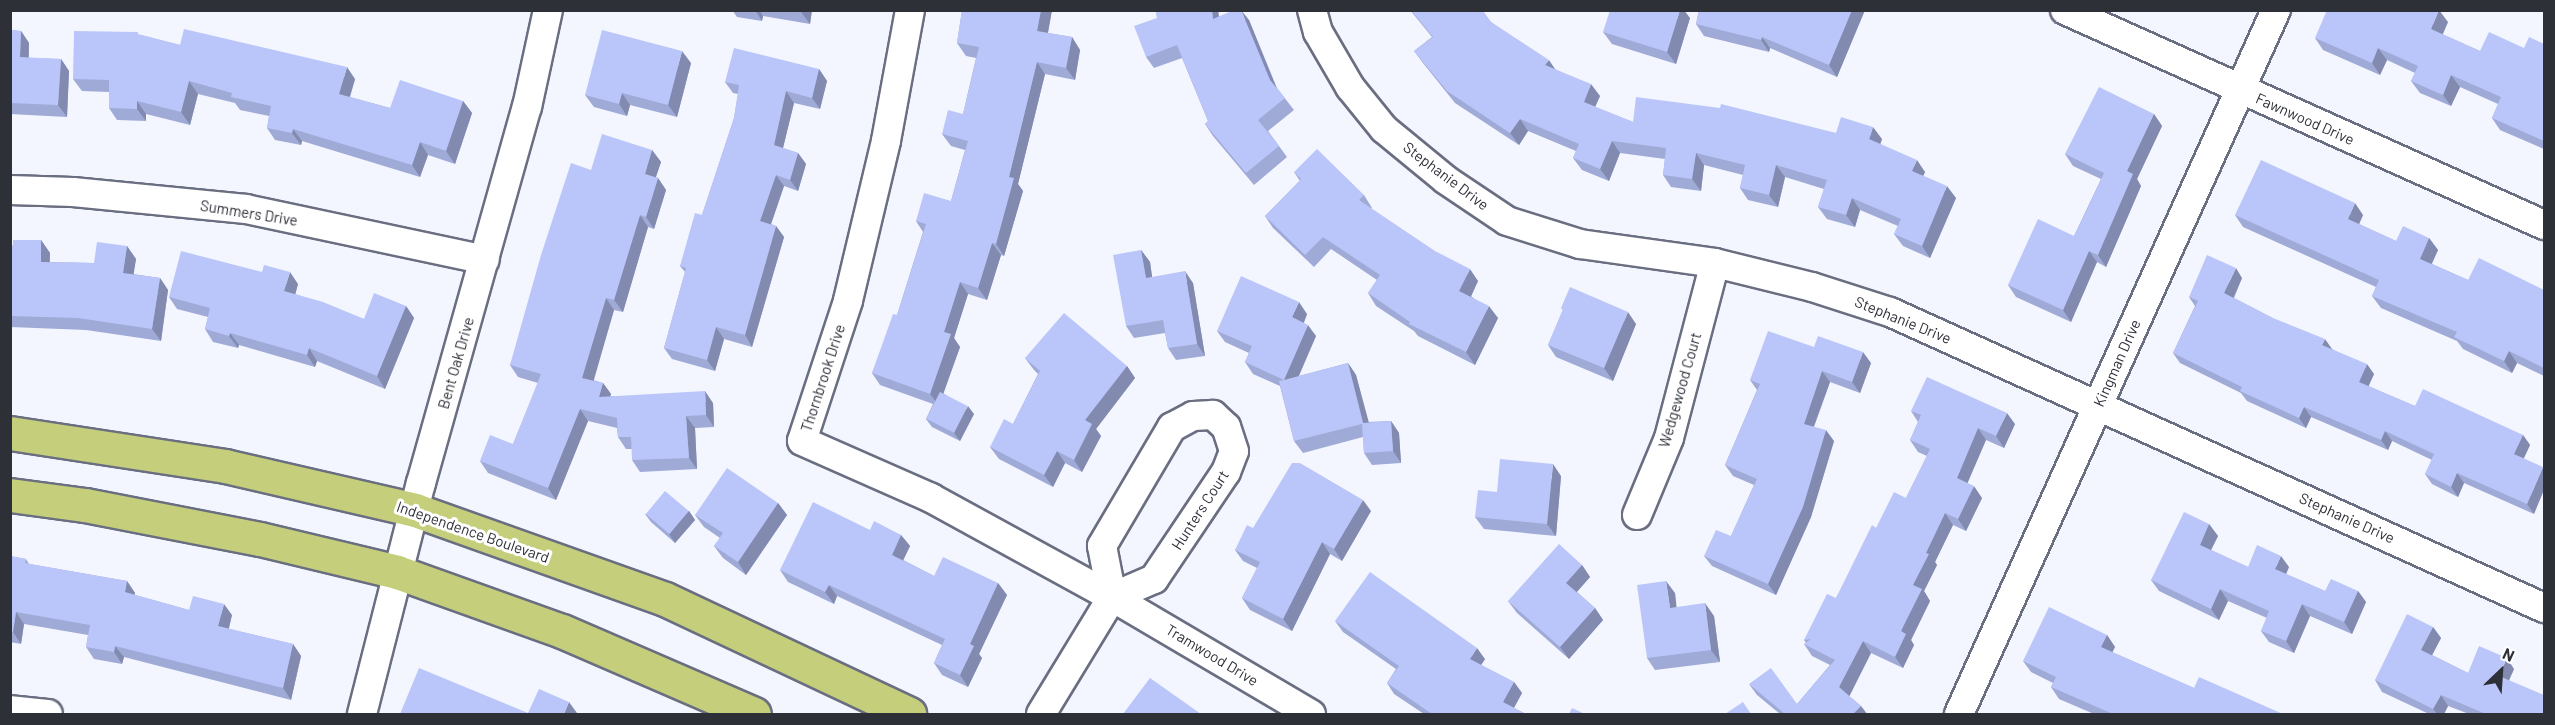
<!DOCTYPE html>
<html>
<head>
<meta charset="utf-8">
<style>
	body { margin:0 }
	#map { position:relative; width:2555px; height:725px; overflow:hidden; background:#f4f6ff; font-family:Barlow,sans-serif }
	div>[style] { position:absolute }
	.roads { filter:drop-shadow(2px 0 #6a6e81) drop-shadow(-2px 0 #6a6e81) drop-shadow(0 2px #6a6e81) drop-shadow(0 -2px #6a6e81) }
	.minor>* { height:28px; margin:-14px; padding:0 14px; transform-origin:14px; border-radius:14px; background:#fff }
	.major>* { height:33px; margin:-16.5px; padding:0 16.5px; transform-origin:16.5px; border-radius:16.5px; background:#c5ce7a }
	.wall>* { inset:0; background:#a0aad7 }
	.shaded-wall>* { inset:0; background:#828baf }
	.building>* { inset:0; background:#bac6fa; transform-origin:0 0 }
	span { translate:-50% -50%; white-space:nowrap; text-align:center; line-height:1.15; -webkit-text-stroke:6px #fff; paint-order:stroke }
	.street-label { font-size:15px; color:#2e3038 }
	.frame { position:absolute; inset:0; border:12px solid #2e3038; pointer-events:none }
	.north { position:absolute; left:2471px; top:641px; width:60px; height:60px; -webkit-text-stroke:4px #fff; paint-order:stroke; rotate:25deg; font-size:16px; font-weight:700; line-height:24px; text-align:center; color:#2e3038 }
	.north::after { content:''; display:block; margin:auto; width:21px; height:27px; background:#2e3038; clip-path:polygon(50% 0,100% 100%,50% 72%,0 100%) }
</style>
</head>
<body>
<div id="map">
	<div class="roads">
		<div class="minor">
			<i style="left:910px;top:10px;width:133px;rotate:100.4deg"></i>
			<i style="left:886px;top:141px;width:164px;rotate:103.4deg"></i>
			<i style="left:848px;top:301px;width:147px;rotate:108.2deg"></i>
			<i style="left:802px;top:441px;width:141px;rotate:23.8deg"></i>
			<i style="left:931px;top:498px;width:206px;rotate:28.7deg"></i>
			<i style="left:1112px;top:597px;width:231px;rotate:30.5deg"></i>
			<i style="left:1312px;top:10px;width:23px;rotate:75deg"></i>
			<i style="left:1318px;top:32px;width:64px;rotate:59.8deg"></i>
			<i style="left:1350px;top:87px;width:54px;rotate:51deg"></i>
			<i style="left:1384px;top:129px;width:80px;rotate:39.4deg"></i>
			<i style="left:1446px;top:180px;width:73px;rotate:33.9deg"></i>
			<i style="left:1507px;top:221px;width:77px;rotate:17.5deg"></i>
			<i style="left:1580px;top:244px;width:136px;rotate:8deg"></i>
			<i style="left:1715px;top:263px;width:100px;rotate:13.9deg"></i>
			<i style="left:1812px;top:287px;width:82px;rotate:17.8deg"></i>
			<i style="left:1890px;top:312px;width:718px;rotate:24.35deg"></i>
			<i style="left:2065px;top:10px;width:525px;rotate:24.17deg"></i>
			<i style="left:10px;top:190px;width:63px;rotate:1.8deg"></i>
			<i style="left:73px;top:192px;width:174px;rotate:5.6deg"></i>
			<i style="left:246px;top:209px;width:244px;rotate:12deg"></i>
			<i style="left:1637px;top:515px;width:83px;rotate:-67.4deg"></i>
			<i style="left:1669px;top:438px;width:181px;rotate:-75.3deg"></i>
			<i style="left:10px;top:710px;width:38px;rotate:6deg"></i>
			<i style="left:362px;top:714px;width:238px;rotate:-75.7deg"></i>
			<i style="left:421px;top:483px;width:391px;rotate:-74.3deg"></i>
			<i style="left:527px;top:107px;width:99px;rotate:-77.8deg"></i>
			<i style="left:1041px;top:714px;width:137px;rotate:-58.7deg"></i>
			<i style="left:1112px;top:597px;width:46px;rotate:-23.2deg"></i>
			<i style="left:1154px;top:579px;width:129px;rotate:-56.1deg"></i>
			<i style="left:1226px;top:472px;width:22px;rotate:-69deg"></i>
			<i style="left:1234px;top:451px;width:25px;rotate:-108deg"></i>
			<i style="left:1226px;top:427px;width:18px;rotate:-137deg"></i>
			<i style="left:1213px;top:415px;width:20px;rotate:177deg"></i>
			<i style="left:1193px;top:416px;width:24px;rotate:152deg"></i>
			<i style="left:1172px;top:427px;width:138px;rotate:120.5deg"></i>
			<i style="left:1102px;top:546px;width:52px;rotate:78.9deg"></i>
			<i style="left:1959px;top:714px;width:772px;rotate:-65.76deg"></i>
		</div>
		<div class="major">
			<i style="left:10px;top:433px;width:218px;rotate:8.7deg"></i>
			<i style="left:225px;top:466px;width:195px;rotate:13deg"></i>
			<i style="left:415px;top:510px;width:265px;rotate:19.6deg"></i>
			<i style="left:665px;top:599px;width:270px;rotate:25.2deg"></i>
			<i style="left:10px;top:495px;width:76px;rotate:7.6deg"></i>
			<i style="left:85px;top:505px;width:178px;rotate:11deg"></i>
			<i style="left:260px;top:539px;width:141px;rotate:13.5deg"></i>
			<i style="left:397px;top:572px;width:175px;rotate:19.7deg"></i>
			<i style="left:562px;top:631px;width:209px;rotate:23.4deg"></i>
		</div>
	</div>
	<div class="wall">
		<i style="clip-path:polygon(732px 10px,812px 10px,810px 24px,763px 16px,762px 21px,737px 17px)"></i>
		<i style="clip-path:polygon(962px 10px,1052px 10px,1048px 33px,1072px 37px,1080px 50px,1075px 80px,1045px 74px,1018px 184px,1023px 191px,1004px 256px,1001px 255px,987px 300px,968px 294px,954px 338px,960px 347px,943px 393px,974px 414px,960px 441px,932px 427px,926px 419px,933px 404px,880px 385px,872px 373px,897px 315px,923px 232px,916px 221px,951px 201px,965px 150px,951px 146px,942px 134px,963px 114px,976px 58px,966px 56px,957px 43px)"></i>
		<i style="clip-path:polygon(1156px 10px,1218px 10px,1219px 17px,1249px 20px,1277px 88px,1294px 110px,1268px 131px,1287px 157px,1254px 185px,1213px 136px,1205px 124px,1208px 121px,1182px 58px,1154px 68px,1146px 57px,1157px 18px)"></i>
		<i style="clip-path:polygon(1410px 10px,1482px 10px,1491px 22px,1556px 70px,1600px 96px,1595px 107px,1633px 122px,1836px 133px,1882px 139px,1880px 144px,1925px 172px,1923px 176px,1956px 198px,1930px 258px,1903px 246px,1894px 234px,1898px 226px,1860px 210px,1855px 227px,1827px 219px,1818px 207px,1824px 189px,1785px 177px,1778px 207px,1748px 200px,1740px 188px,1743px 175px,1704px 165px,1701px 191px,1671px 187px,1663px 175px,1665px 159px,1620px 153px,1609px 181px,1582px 170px,1573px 158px,1576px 151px,1528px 131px,1519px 145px,1455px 103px,1423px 63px,1414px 51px,1432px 37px)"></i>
		<i style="clip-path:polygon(1699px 10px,1865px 10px,1837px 77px,1770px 48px,1769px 52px,1704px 36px,1696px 24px)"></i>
		<i style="clip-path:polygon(1690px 18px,1676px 64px,1612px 44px,1603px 32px)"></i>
		<i style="clip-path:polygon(2448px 22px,2442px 34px,2480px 51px,2524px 48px,2544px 44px,2544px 149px,2500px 130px,2492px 118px,2498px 104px,2460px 87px,2451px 106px,2420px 93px,2411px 81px,2415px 73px,2387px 60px,2380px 75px,2323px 50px,2315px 38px)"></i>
		<i style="clip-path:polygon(10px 30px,21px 31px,29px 43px,29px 58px,61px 59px,69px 71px,67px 117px,10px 114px)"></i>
		<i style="clip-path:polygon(140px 35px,180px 45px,355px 79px,350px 97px,390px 108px,463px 101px,472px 113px,455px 164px,428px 155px,420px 177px,302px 141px,301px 145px,275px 140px,267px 128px,269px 116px,240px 110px,235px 103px,198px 94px,190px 125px,146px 114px,146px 121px,117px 120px,109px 108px,109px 92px,82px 91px,73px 79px)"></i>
		<i style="clip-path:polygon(691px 63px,677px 117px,630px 105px,627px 116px,594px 107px,585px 95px)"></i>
		<i style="clip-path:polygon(819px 69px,827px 81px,820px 109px,794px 103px,783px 148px,798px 153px,806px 164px,798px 191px,784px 186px,771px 224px,776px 226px,784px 237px,752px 347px,724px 339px,715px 371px,672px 359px,664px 348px,685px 272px,680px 266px,702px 215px,734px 118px,738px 94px,733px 93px,725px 82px)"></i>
		<i style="clip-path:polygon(2154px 114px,2162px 126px,2137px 179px,2141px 186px,2106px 267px,2097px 262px,2071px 322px,2016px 297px,2008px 285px,2074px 236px,2101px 179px,2073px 166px,2065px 154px)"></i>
		<i style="clip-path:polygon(652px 150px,661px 162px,656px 177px,658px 178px,666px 190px,654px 229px,648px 227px,623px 312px,614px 310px,593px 380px,603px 383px,611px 394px,610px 396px,713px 403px,714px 427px,695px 428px,697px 469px,640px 472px,632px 460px,632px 449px,626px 449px,618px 437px,617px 428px,588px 421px,556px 500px,488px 473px,480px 461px,513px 444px,538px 383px,518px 377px,510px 365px,591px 170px)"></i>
		<i style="clip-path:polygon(1294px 172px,1364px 195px,1372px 208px,1371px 209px,1478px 281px,1471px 296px,1498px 318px,1475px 365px,1418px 336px,1414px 331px,1376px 306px,1368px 293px,1377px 280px,1331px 249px,1314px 267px,1273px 228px,1265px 216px,1300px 181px)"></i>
		<i style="clip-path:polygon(2235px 215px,2363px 215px,2359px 224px,2396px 241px,2429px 238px,2438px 250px,2432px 264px,2468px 280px,2544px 290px,2544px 376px,2517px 363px,2512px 373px,2463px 349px,2457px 341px,2381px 308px,2372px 296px,2376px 287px,2243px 227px)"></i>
		<i style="clip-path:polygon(41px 240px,50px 253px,50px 262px,94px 263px,127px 246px,136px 259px,133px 274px,160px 278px,168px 290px,161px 341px,86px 330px,10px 327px,10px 246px)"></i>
		<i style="clip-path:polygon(1141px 250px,1150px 262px,1152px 277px,1193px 283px,1205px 356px,1176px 360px,1168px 348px,1165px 333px,1134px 338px,1126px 326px)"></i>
		<i style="clip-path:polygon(2242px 278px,2234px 298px,2332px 349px,2374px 374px,2368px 386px,2415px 406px,2523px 435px,2530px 445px,2524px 458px,2534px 514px,2464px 483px,2458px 497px,2432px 484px,2425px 474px,2432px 460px,2392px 441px,2388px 450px,2311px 417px,2306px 428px,2247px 401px,2241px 393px,2180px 363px,2173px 353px,2195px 306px,2189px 297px)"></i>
		<i style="clip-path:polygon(298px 284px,295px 294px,364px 319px,406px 306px,414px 318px,385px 389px,317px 361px,315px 367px,239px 345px,238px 348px,213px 342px,205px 329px,208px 317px,177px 309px,169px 297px)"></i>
		<i style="clip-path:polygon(1561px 308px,1636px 324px,1613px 381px,1556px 357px,1548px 345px,1563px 310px)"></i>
		<i style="clip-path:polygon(1307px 314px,1304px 323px,1316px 336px,1299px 376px,1348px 363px,1356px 375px,1368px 422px,1391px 421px,1399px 433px,1401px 463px,1372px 465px,1364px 453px,1363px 437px,1303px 453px,1294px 441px,1280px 386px,1253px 374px,1245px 362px,1249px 353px,1225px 342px,1217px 331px)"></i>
		<i style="clip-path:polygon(1814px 347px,1871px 363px,1860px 393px,1830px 382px,1814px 427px,1834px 441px,1811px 517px,1776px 595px,1712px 566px,1704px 556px,1731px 536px,1754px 485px,1733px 476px,1725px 465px,1757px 390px,1750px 380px)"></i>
		<i style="clip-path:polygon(1025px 358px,1127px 366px,1135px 378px,1096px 429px,1101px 436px,1082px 472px,1065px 463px,1053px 487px,999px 459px,990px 447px,1013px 424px,1038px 374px,1034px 370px)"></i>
		<i style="clip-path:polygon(1911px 411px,2015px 424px,2004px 448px,1986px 440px,1967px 483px,1982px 498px,1966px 531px,1953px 525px,1935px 562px,1937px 565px,1924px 591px,1930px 601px,1911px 640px,1914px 645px,1903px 668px,1871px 653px,1849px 696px,1861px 706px,1867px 714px,1780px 714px,1757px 695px,1749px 684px,1797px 704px,1830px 665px,1812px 656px,1804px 644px,1806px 643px,1804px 640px,1836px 598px,1876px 528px,1906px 498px,1927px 456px,1918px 452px,1910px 440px,1918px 422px)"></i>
		<i style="clip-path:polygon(1561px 476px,1556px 536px,1484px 529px,1475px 517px,1497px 492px)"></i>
		<i style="clip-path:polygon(778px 503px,787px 515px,746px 575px,723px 558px,714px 546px,720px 538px,704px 527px,695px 515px)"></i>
		<i style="clip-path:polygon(689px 511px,695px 520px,675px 543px,651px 522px,645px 514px)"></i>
		<i style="clip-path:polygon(1371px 511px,1342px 561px,1330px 554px,1292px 631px,1250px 610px,1242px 598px,1257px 568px,1243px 561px,1235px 550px,1253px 528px)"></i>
		<i style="clip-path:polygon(2209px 524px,2218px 536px,2211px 550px,2248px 567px,2289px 567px,2286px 574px,2325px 591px,2358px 591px,2366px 602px,2352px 634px,2310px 616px,2294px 653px,2269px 642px,2261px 631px,2267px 618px,2228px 601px,2219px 620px,2159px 591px,2151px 580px)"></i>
		<i style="clip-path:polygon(870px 530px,901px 535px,910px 546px,903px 560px,934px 576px,998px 583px,1007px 595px,979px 654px,982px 658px,968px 687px,942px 675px,934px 663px,942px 645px,837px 596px,834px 604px,788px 582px,780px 570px)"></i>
		<i style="clip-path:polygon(10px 556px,26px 559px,29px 564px,127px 581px,135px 593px,135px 595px,189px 610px,232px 615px,229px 629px,293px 644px,301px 656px,291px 700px,124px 657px,122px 664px,94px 659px,86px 647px,88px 635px,24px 624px,21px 644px,10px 642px)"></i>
		<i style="clip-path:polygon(1582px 565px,1590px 577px,1577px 592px,1595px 608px,1603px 620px,1569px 659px,1517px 613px,1508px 601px)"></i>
		<i style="clip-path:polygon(1675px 593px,1676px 607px,1714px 616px,1720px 662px,1655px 670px,1647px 658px)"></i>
		<i style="clip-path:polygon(1335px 621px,1485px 659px,1481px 665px,1514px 682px,1522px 693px,1514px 708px,1526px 714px,1424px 714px,1394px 694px,1387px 683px,1396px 669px,1343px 632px)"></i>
		<i style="clip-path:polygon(2433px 627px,2441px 638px,2432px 655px,2468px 673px,2514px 669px,2509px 680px,2544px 714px,2469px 714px,2448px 706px,2444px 714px,2429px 714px,2382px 692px,2375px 680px)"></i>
		<i style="clip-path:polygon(2107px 635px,2115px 647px,2112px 652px,2194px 688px,2283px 714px,2094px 714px,2059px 699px,2051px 687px,2053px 683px,2031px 672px,2023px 661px)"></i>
	</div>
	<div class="shaded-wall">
		<i style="clip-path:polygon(755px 10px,759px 10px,763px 16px,762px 21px)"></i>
		<i style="clip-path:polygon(802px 10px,812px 10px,810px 24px,801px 12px)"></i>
		<i style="clip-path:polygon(1041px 10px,1052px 10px,1046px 43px,1037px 31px)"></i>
		<i style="clip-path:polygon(1212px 10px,1218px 10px,1221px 31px,1213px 19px)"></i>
		<i style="clip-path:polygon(1241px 10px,1249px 20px,1278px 92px,1270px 80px)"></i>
		<i style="clip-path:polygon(1680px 10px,1684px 10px,1690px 18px,1676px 64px,1667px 52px)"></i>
		<i style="clip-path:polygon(1852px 10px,1865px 10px,1837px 77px,1829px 65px)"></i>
		<i style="clip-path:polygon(2439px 10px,2448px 22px,2440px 41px,2431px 29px)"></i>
		<i style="clip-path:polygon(21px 31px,29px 43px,28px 69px,20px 57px)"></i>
		<i style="clip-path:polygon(1072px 37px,1080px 50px,1075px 80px,1066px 68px)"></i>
		<i style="clip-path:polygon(1762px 37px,1770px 48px,1769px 52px,1761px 40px)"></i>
		<i style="clip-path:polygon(2378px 48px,2387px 60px,2380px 75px,2372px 63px)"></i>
		<i style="clip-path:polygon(682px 51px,691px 63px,677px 117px,668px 105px)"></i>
		<i style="clip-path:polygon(61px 59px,69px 71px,67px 117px,58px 105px)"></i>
		<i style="clip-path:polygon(1549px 60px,1557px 72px,1545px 65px)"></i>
		<i style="clip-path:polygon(1037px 62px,1045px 74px,1018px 184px,1023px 191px,1004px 256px,996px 244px,1009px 177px)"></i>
		<i style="clip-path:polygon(347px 67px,355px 79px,347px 106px,339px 94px)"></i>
		<i style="clip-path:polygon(819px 69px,827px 81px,820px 109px,812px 98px)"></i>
		<i style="clip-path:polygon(2451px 75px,2460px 87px,2451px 106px,2443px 95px)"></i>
		<i style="clip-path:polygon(189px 81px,198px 94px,190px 125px,181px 112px)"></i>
		<i style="clip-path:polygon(1591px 84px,1600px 96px,1592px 114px,1584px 102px)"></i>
		<i style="clip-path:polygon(786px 91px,794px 103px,781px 156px,774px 145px)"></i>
		<i style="clip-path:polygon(622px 93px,630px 105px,627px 116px,619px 104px)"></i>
		<i style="clip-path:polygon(137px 101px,146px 114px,146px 121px,137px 109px)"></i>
		<i style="clip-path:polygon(463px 101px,472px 113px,455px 164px,446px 151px)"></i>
		<i style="clip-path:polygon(2154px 114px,2162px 126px,2137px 179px,2141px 186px,2106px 267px,2098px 255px,2127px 171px)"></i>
		<i style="clip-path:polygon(1520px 119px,1528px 131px,1519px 145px,1510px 133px)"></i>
		<i style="clip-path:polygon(1873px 127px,1882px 139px,1878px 151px,1869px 139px)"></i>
		<i style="clip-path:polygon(293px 129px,302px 141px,301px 145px,292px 133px)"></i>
		<i style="clip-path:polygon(1612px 141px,1620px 153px,1609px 181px,1600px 169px)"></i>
		<i style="clip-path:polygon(420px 142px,428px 155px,420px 177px,412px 165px)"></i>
		<i style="clip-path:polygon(652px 150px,661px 162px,653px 185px,645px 174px)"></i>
		<i style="clip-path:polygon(798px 153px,806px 164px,798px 191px,790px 180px)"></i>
		<i style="clip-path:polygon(1696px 153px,1704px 165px,1701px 191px,1692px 179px)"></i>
		<i style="clip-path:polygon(1917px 160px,1925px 172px,1920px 183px,1912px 171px)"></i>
		<i style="clip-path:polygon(1776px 165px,1785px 177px,1778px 207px,1769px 195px)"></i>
		<i style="clip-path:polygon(776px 175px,784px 186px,768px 233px,760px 221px)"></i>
		<i style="clip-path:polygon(658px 178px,666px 190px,654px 229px,646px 217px)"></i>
		<i style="clip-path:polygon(1947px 186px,1956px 198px,1930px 258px,1922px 246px)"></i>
		<i style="clip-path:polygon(1852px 198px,1860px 210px,1855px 227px,1846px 215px)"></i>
		<i style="clip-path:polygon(2355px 203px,2363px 215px,2356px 231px,2348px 219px)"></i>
		<i style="clip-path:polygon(640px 215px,648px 227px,623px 312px,614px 300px)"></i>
		<i style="clip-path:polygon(776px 226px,784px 237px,752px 347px,745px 335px)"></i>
		<i style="clip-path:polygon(2429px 238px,2438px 250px,2428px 271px,2420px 259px)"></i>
		<i style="clip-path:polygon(41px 240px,50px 253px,49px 274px,41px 262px)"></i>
		<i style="clip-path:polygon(992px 243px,1001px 255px,987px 300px,978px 288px)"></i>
		<i style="clip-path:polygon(127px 246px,136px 259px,132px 285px,123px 273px)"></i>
		<i style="clip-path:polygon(1141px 250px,1150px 262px,1154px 290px,1146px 278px)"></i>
		<i style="clip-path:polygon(2089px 251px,2097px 262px,2071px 322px,2063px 310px)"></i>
		<i style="clip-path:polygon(2236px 268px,2242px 278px,2231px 303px,2224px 293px)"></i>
		<i style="clip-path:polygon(1470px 269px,1478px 281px,1468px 303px,1459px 291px)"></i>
		<i style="clip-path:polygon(1185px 271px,1193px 283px,1205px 356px,1197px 344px)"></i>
		<i style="clip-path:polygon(290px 272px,298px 284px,293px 303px,284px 291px)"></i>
		<i style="clip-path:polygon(160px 278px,168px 290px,161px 341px,152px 329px)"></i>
		<i style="clip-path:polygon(960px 282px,968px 294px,954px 338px,960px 347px,939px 406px,930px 394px,944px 332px)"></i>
		<i style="clip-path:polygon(606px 298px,614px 310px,591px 390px,582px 378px)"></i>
		<i style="clip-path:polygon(1299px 302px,1307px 314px,1301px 329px,1292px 317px)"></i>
		<i style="clip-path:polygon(406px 306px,414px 318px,385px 389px,377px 376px)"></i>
		<i style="clip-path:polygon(1489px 306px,1498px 318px,1475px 365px,1466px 352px)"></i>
		<i style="clip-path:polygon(1628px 312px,1636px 324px,1613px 381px,1604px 368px)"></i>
		<i style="clip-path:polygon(1308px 325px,1316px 336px,1292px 391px,1284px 380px)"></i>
		<i style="clip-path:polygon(716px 327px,724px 339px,715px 371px,707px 360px)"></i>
		<i style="clip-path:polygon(230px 333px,239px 345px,238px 348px,229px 336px)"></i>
		<i style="clip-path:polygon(2325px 339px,2332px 349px,2329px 355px,2322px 345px)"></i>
		<i style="clip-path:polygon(309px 348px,317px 361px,315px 367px,307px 355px)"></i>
		<i style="clip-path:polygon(2509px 351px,2517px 363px,2512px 373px,2504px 361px)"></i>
		<i style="clip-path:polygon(1863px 352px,1871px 363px,1860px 393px,1852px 382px)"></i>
		<i style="clip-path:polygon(1348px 363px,1356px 375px,1372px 434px,1363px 423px)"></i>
		<i style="clip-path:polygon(2367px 364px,2374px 374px,2366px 392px,2359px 382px)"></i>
		<i style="clip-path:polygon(1127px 366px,1135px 378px,1096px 429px,1101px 436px,1082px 472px,1074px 460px,1085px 420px)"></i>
		<i style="clip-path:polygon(1822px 371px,1830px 382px,1811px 434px,1804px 424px)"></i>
		<i style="clip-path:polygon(603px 383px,611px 394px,607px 408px,599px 397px)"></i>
		<i style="clip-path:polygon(705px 391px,713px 403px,714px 427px,706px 415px)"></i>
		<i style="clip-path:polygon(968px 406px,974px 414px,960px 441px,954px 433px)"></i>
		<i style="clip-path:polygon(2304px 407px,2311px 417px,2306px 428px,2299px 418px)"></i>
		<i style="clip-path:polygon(580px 409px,588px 421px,556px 500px,548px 488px)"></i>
		<i style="clip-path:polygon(2007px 413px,2015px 424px,2004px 448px,1996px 436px)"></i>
		<i style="clip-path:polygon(686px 416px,695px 428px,697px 469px,689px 458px)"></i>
		<i style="clip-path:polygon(1391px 421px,1399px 433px,1401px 463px,1393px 451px)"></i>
		<i style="clip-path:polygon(1978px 428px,1986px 440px,1965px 489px,1957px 478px)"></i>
		<i style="clip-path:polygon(1826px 430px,1834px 441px,1811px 517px,1776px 595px,1768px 584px)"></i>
		<i style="clip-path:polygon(2385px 431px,2392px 441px,2388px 450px,2381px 440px)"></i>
		<i style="clip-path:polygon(2523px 435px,2530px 445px,2521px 464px,2514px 454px)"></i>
		<i style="clip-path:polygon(1057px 451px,1065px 463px,1053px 487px,1044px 475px)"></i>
		<i style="clip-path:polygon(1553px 464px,1561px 476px,1556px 536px,1547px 524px)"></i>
		<i style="clip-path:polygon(2543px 467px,2544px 468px,2544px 490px,2534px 514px,2527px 504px)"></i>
		<i style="clip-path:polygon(2457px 473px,2464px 483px,2458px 497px,2451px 487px)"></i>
		<i style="clip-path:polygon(1974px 486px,1982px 498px,1966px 531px,1958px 519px)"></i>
		<i style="clip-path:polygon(1363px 500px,1371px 511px,1342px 561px,1334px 549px)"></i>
		<i style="clip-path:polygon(778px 503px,787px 515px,746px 575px,738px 562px)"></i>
		<i style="clip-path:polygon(689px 511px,695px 520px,675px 543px,669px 534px)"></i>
		<i style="clip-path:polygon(1945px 513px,1953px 525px,1935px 562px,1937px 565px,1924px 591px,1930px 601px,1911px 640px,1914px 645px,1903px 668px,1895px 657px,1913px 585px,1926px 553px)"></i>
		<i style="clip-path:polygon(2209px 524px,2218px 536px,2208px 556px,2200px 545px)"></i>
		<i style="clip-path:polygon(901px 535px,910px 546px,900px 567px,892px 555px)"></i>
		<i style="clip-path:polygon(1322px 542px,1330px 554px,1292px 631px,1283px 619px)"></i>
		<i style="clip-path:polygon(2281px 556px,2289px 567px,2283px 581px,2275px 569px)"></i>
		<i style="clip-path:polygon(1582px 565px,1590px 577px,1574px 595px,1566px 583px)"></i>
		<i style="clip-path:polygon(127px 581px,135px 593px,133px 604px,125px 592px)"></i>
		<i style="clip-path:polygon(1666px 581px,1675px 593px,1678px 620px,1670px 608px)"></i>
		<i style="clip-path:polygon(998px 583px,1007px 595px,979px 654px,982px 658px,968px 687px,960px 675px,970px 644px)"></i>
		<i style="clip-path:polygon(829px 585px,837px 596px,834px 604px,825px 592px)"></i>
		<i style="clip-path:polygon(2220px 589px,2228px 601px,2219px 620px,2211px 609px)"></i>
		<i style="clip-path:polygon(2358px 591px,2366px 602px,2352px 634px,2344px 622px)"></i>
		<i style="clip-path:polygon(1705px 603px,1714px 616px,1720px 662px,1711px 650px)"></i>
		<i style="clip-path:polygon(224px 604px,232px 615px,226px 638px,218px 626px)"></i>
		<i style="clip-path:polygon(2302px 604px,2310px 616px,2294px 653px,2286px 641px)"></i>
		<i style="clip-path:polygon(1595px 608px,1603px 620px,1569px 659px,1560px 647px)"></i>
		<i style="clip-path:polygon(16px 612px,24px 624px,21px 644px,13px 632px)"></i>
		<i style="clip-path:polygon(2433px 627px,2441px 638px,2429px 661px,2421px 650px)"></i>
		<i style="clip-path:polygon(2107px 635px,2115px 647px,2109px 659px,2101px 647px)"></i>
		<i style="clip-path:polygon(1863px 641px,1871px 653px,1848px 699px,1839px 687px)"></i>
		<i style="clip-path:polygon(293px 644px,301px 656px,291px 700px,283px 688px)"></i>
		<i style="clip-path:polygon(115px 646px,124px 657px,122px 664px,114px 652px)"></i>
		<i style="clip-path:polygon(1477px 648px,1485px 659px,1478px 670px,1470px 659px)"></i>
		<i style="clip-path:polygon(2507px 658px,2514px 669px,2506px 687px,2499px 676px)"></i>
		<i style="clip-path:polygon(1514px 682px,1522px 693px,1511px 713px,1503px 702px)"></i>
		<i style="clip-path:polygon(2441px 695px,2448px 706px,2444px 714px,2437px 714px,2433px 709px)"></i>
		<i style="clip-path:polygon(569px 702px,577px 713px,576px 714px,564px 714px)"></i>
		<i style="clip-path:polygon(1861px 706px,1867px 714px,1853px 714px)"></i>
	</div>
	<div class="building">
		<i style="clip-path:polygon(962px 10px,1041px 10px,1037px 31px,1072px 37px,1066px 68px,1037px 62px,1009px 177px,1014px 178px,996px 244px,992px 243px,978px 288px,960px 282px,944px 332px,951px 334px,930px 394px,872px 373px,893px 314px,897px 315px,926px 224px,916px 221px,924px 193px,951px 201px,968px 141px,942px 134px,948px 110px,963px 114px,979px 47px,957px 43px)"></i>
		<i style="clip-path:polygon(1156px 10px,1212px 10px,1213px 19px,1234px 10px,1241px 10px,1270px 80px,1285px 98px,1258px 120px,1279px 146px,1246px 173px,1205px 124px,1208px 121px,1177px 45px,1146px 57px,1134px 26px,1157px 18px)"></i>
		<i style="clip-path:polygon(1411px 10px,1482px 10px,1491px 22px,1549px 60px,1545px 65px,1591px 84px,1584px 102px,1633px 122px,1636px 97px,1720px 108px,1721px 104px,1836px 133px,1841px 117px,1873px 127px,1869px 139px,1917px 160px,1912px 171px,1947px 186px,1922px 246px,1894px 234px,1901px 219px,1852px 198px,1846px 215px,1818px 207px,1827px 180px,1776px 165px,1769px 195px,1740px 188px,1745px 165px,1696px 153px,1692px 179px,1663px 175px,1666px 148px,1612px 141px,1600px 169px,1573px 158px,1579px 144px,1520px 119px,1510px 133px,1447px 91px,1414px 51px,1433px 37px)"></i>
		<i style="clip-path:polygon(1610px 10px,1680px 10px,1667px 52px,1603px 32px)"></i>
		<i style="clip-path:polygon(1699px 10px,1852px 10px,1829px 65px,1762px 37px,1761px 40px,1696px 24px)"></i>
		<i style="clip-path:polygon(2327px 10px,2439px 10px,2431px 29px,2480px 51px,2489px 32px,2524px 48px,2529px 37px,2544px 44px,2544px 141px,2492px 118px,2501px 97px,2451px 75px,2443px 95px,2411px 81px,2418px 66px,2378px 48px,2372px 63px,2315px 38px)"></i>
		<i style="clip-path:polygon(184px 29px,347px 67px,339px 94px,390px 108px,400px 80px,463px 101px,446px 151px,420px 142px,412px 165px,293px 129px,292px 133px,267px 128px,271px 106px,231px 97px,232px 93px,189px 81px,181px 112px,137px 101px,137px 109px,109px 108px,109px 80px,73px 79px,74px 31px,138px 32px,138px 34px,180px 45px)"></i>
		<i style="clip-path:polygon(10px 30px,21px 31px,20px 57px,61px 59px,58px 105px,10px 103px)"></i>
		<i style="clip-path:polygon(602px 30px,682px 51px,668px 105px,622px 93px,619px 104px,585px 95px)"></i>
		<i style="clip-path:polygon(734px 48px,819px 69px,812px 98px,786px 91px,774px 145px,798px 153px,790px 180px,776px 175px,760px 221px,776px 226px,745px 335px,716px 327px,707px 360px,664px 348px,686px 268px,680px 266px,695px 213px,702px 215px,734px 118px,739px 85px,725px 82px)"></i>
		<i style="clip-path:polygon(2099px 87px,2154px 114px,2127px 171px,2133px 174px,2098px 255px,2089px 251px,2063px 310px,2008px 285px,2038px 219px,2074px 236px,2085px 214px,2104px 173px,2065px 154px)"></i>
		<i style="clip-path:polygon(602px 134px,652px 150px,645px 174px,658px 178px,646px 217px,640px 215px,614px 300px,606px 298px,582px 378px,603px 383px,599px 397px,705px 391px,706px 415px,686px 416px,689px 458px,632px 460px,631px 437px,618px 437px,617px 418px,580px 409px,548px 488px,480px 461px,490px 435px,513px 444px,541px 374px,510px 365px,541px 255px,571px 163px,591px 170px)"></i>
		<i style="clip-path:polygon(1317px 149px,1364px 195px,1359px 200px,1435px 251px,1470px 269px,1459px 291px,1489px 306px,1466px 352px,1409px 324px,1410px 322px,1368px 293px,1380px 275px,1323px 237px,1305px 255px,1265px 216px,1301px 179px,1294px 172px)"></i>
		<i style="clip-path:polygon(2261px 160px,2355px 203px,2348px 219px,2396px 241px,2403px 226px,2429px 238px,2420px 259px,2468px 280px,2479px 258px,2544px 290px,2544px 368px,2509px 351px,2504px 361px,2454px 337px,2457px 332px,2372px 296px,2379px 280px,2235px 215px)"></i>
		<i style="clip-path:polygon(13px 240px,41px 240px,41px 262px,94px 263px,97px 242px,127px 246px,123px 273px,160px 278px,152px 329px,78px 318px,10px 316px,10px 246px,13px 246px)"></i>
		<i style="clip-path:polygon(1141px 250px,1146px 278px,1185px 271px,1197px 344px,1168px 348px,1163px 320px,1126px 326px,1113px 255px)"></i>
		<i style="clip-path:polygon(181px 251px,262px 272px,264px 265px,290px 272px,284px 291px,323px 302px,364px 319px,374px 293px,406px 306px,377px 376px,309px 348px,307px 355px,230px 333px,229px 336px,205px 329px,210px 308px,169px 297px)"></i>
		<i style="clip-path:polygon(2207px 255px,2236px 268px,2224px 293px,2273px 318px,2325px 339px,2322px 345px,2367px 364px,2359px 382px,2415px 406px,2423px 389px,2523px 435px,2514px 454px,2543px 467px,2527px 504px,2457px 473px,2451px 487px,2425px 474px,2434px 454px,2385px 431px,2381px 440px,2304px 407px,2299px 418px,2240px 391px,2242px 387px,2173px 353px,2198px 301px,2189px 297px)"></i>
		<i style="clip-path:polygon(1241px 276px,1299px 302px,1292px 317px,1308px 325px,1284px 380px,1348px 363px,1363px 423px,1391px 421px,1393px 451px,1364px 453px,1362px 424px,1294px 441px,1279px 381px,1284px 380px,1245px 362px,1252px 346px,1217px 331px)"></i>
		<i style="clip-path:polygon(1570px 287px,1628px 312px,1604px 368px,1548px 345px,1563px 309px,1561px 308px)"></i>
		<i style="clip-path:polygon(1064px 313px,1127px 366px,1085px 420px,1092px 424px,1074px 460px,1057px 451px,1044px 475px,990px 447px,1004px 419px,1013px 424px,1040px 371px,1025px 358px)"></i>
		<i style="clip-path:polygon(1768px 331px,1814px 347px,1818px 336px,1863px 352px,1852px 382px,1822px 371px,1804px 424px,1826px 430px,1803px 507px,1768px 584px,1704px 556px,1716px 530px,1731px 536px,1757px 479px,1725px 465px,1760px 384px,1750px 380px)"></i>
		<i style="clip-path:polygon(1927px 377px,2007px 413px,1996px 436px,1978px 428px,1957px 478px,1974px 486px,1958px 519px,1945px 513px,1926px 553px,1929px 554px,1913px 585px,1922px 589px,1901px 631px,1906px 634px,1895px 657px,1863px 641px,1839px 687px,1861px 706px,1853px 714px,1785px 714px,1749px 684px,1771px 668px,1797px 704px,1835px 660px,1804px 644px,1811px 639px,1804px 640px,1827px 594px,1836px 598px,1872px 525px,1876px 528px,1894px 492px,1906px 498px,1930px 449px,1910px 440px,1921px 415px,1911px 411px)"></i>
		<i style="left:940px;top:392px;width:31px;height:30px;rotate:27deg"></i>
		<i style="clip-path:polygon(1500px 459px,1553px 464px,1547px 524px,1475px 517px,1478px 490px,1497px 492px)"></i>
		<i style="clip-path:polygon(1292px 463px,1300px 463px,1363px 500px,1334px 549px,1322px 542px,1283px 619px,1242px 598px,1260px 562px,1235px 550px,1247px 525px,1253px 528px)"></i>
		<i style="clip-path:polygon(727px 468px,778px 503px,738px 562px,714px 546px,723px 533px,695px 515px)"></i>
		<i style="left:665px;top:491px;width:31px;height:30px;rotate:40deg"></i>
		<i style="clip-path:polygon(813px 502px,870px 530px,874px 521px,901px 535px,892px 555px,934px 576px,943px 557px,998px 583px,970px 644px,974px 646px,960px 675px,934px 663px,945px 639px,829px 585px,825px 592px,780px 570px)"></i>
		<i style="clip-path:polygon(2184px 512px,2209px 524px,2200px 545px,2248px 567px,2257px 545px,2281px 556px,2275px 569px,2325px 591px,2331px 579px,2358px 591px,2344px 622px,2302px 604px,2286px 641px,2261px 631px,2269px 611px,2220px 589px,2211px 609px,2151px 580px)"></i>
		<i style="clip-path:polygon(1559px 544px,1582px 565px,1566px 583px,1595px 608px,1560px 647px,1508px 601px)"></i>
		<i style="clip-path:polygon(10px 556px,26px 559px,25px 563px,127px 581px,125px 592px,189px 610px,193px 596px,224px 604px,218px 626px,293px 644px,283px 688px,115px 646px,114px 652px,86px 647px,90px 625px,16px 612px,13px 632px,10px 632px)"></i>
		<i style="clip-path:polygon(1370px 572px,1477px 648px,1470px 659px,1514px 682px,1503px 702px,1526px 714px,1432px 714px,1387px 683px,1399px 666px,1335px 621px)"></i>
		<i style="clip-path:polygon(1666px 581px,1670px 608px,1705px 603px,1711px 650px,1647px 658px,1637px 585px)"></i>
		<i style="clip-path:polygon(2049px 607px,2107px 635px,2101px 647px,2194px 688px,2199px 677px,2283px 714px,2113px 714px,2051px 687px,2056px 677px,2023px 661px)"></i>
		<i style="clip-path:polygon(2407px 614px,2433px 627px,2421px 650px,2468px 673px,2479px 646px,2507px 658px,2499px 676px,2544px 695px,2544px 714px,2486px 714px,2441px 695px,2433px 709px,2375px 680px)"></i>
		<i style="clip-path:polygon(419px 668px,528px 713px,539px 689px,569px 702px,564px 714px,400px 714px)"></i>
		<i style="clip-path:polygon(1150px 678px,1201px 714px,1123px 714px)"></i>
		<i style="clip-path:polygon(1743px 702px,1751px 714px,1725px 714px)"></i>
		<i style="clip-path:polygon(1572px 708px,1585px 714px,1569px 714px)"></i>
	</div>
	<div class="street-label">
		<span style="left:2305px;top:119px;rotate:24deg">Fawnwood Drive</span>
		<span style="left:1446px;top:176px;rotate:37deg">Stephanie Drive</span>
		<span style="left:249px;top:213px;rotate:9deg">Summers Drive</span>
		<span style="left:1903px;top:320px;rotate:22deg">Stephanie Drive</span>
		<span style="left:456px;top:363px;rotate:-74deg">Bent Oak Drive</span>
		<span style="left:2117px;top:363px;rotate:-66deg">Kingman Drive</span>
		<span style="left:823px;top:378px;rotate:-72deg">Thornbrook Drive</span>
		<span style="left:1680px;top:390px;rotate:-74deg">Wedgewood Court</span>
		<span style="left:1200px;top:510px;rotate:-57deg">Hunters Court</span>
		<span style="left:2347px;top:518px;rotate:24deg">Stephanie Drive</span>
		<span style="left:473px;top:532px;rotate:19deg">Independence Boulevard</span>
		<span style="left:1212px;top:655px;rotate:31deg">Tramwood Drive</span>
	</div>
	<div class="frame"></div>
	<div class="north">N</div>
</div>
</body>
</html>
